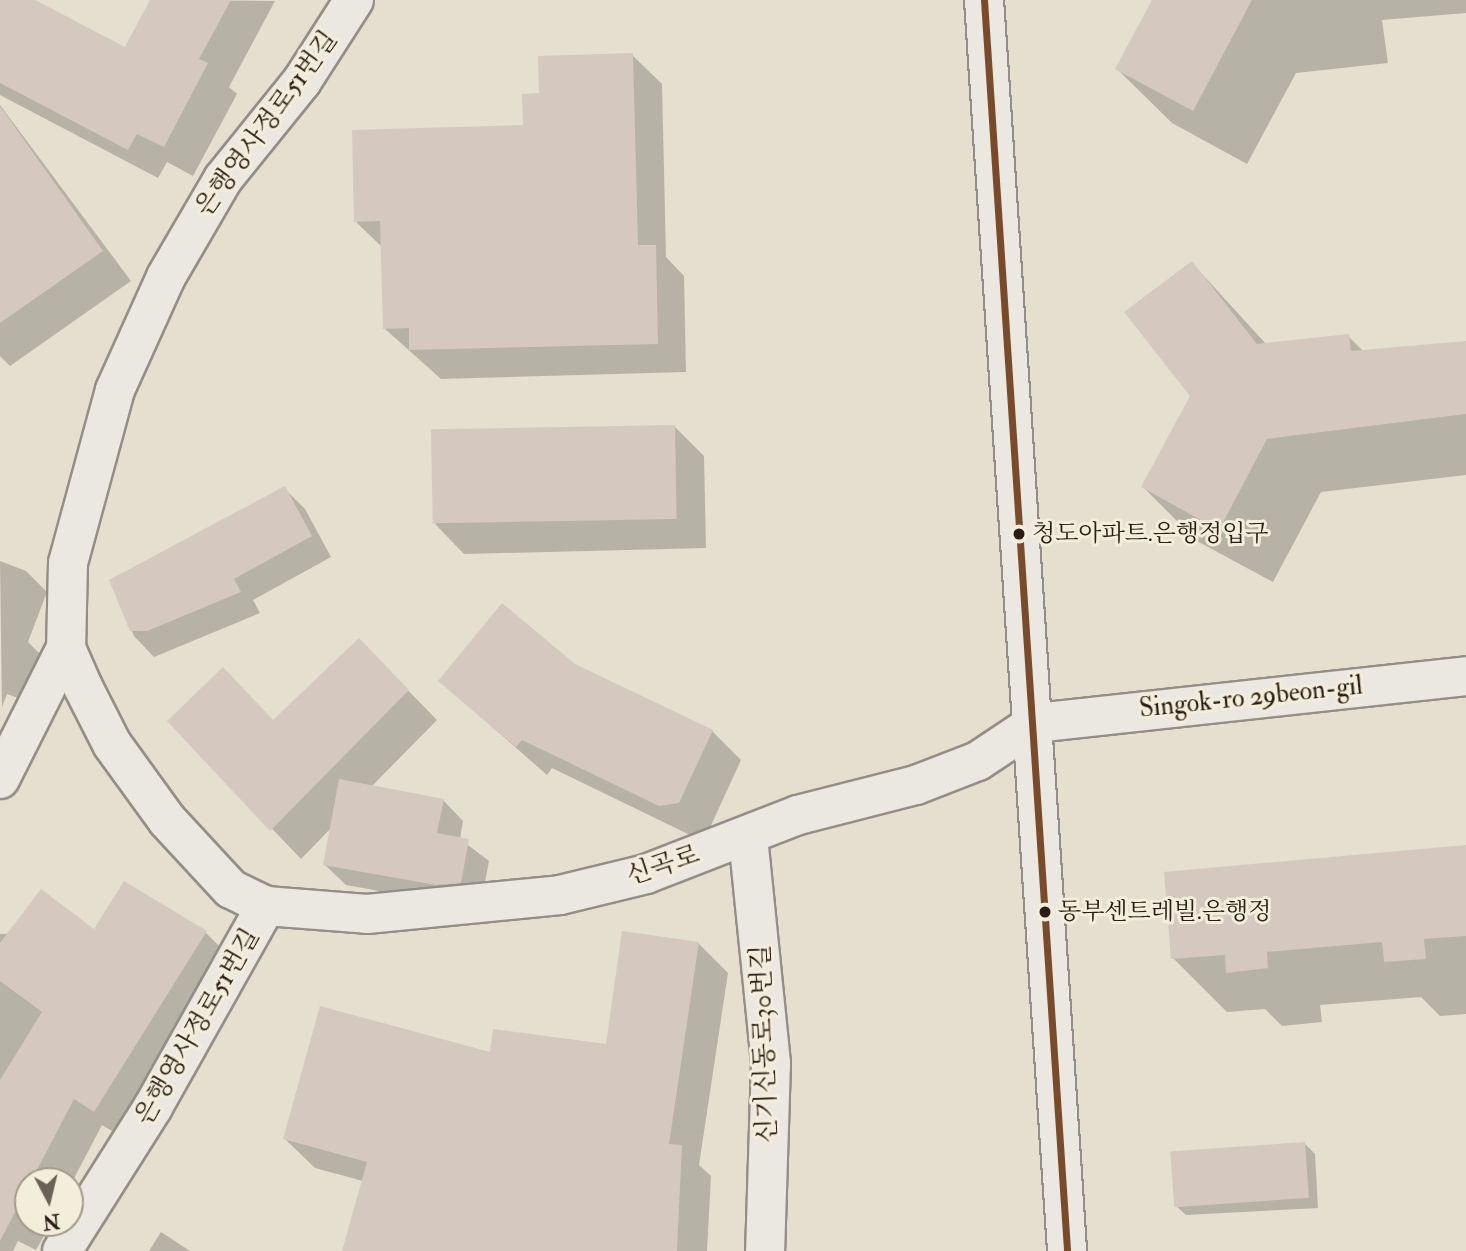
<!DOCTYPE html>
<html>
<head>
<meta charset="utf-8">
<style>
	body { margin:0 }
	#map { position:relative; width:1466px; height:1251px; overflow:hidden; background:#e4dfcf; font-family:"IM FELL Double Pica","Noto Serif KR",serif }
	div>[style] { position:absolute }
	.shadow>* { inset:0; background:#0003 }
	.building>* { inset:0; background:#d5c8be; transform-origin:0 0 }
	.roads { filter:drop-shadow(2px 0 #948f86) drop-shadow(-2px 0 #948f86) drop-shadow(0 2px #948f86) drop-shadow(0 -2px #948f86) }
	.minor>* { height:38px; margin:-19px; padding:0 19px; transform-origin:19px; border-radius:19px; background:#eae8e0 }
	.bus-1>* { height:7px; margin:-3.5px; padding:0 3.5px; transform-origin:3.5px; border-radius:3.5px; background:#7a4b2a }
	.dots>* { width:19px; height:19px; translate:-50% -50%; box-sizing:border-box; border:4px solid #f3eddb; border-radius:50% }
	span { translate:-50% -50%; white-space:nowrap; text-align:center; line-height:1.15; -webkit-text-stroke:6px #f3eddb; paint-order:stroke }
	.bus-label { font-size:24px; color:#2b1d16 }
	.left { translate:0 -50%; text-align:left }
	.street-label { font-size:26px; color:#2b1d16 }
	.north { position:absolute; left:14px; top:1167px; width:70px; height:70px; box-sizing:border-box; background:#f3eddb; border:2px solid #a39a8c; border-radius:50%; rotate:173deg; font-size:19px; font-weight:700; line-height:28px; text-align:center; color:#2b1d16 }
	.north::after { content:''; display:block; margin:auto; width:24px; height:32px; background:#6c6157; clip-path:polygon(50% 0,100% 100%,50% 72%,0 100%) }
</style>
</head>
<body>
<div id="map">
	<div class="shadow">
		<i style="clip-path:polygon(0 0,31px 0,126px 50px,152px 0,275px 1px,229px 87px,237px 94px,193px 176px,167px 162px,158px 178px,0 95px)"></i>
		<i style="clip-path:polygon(1154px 0,1466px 0,1466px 13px,1382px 20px,1388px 63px,1296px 73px,1247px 164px,1172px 123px,1117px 69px)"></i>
		<i style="clip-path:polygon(632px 55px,662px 84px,666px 257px,684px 276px,686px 372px,441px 379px,384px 328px,383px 248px,355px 221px,524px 127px,541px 95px)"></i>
		<i style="clip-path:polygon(0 105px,131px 281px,10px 366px,0 356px)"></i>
		<i style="clip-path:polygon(1192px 263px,1267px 345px,1348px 336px,1364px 352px,1466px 342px,1466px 475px,1321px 492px,1273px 582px,1197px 541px,1143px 487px,1192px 396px)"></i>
		<i style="clip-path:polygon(674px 426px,704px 456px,706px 548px,464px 554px,435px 524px)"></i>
		<i style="clip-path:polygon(284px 488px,305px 509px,331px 557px,253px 600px,260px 613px,154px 657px,134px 636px,111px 581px)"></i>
		<i style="clip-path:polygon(0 561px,26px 571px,47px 592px,28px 642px,45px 659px,29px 702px,7px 694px,2px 707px)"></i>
		<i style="clip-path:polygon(574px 665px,712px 731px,741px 760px,708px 832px,690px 835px,552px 768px,547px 775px,440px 681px)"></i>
		<i style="clip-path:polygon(388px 670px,437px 720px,371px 787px,443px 800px,463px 821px,460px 839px,489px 861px,481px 903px,457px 905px,346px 885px,325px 865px,332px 827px,301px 859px,169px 721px,273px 722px)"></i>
		<i style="clip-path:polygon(1466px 850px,1466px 1014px,1440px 1016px,1421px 997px,1320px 1005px,1322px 1022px,1282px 1026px,1265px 1009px,1227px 1012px,1173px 958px)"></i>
		<i style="clip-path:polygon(95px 931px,206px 933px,233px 960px,122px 1137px,102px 1125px,70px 1186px,28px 1181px,28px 1223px,51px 1223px,36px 1250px,18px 1241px,13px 1251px,0 1251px,0 934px)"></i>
		<i style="clip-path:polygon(698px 943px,728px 973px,699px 1165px,711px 1176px,707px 1251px,344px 1251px,363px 1181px,315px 1168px,285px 1139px,491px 1055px,607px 1045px)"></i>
		<i style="clip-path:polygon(1305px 1144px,1315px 1154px,1318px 1208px,1186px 1215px,1175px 1205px)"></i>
		<i style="clip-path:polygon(161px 1232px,190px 1251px,149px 1251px)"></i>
	</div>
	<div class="building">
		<i style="clip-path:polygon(0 0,35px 0,125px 47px,150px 0,231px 0,199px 59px,208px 63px,164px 147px,137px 134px,128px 150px,0 83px)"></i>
		<i style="clip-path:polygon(1152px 0,1252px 0,1193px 111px,1115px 69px)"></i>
		<i style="clip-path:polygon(633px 53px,638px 245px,656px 245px,658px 344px,409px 350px,409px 328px,383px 329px,380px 221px,354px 222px,352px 130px,523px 125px,522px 94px,539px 93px,538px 56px)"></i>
		<i style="clip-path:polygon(0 106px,103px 251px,0 323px)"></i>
		<i style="clip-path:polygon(1192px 261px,1257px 344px,1349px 334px,1351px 351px,1466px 341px,1466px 414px,1267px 439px,1219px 530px,1141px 487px,1190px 396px,1124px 312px)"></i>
		<i style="left:675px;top:425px;width:94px;height:244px;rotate:89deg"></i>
		<i style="clip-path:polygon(285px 486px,312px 536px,234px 579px,241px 592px,147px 631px,130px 631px,109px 580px)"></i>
		<i style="clip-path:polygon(502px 603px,575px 664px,713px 730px,679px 803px,659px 806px,522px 740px,516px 747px,438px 681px)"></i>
		<i style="clip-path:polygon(359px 638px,409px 690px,270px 831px,167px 721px,223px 667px,273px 720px)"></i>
		<i style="clip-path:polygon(339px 779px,444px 799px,437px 833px,469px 839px,461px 883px,436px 885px,323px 865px)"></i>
		<i style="clip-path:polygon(1466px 845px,1466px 936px,1424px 939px,1426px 959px,1384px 962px,1382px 942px,1267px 952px,1268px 968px,1226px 973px,1225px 955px,1171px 959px,1164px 872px)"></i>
		<i style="clip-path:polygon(124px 881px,207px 931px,94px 1112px,74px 1099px,0 1241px,0 1080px,42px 1012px,0 981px,0 943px,41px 889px,94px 929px)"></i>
		<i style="clip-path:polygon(622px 931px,699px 942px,669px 1144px,682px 1145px,677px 1251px,342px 1251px,367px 1162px,283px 1139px,320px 1006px,490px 1052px,493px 1029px,606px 1044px)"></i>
		<i style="left:1305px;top:1142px;width:56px;height:135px;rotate:86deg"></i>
	</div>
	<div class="roads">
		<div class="minor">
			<i style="left:354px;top:0;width:96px;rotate:122.7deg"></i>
			<i style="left:302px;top:81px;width:126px;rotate:128.9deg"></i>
			<i style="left:223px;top:179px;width:113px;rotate:120.2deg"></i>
			<i style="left:166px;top:277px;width:124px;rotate:114.3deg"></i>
			<i style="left:115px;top:390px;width:179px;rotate:105.2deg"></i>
			<i style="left:68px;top:563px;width:85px;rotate:91.3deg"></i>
			<i style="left:66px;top:648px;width:43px;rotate:66.4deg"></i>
			<i style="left:83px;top:687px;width:64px;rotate:63deg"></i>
			<i style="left:112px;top:744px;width:94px;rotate:54.1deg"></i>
			<i style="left:167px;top:820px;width:94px;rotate:47.2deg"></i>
			<i style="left:231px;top:889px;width:39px;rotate:26deg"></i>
			<i style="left:266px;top:906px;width:101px;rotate:4.5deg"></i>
			<i style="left:367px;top:914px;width:194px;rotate:-5.6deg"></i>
			<i style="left:560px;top:895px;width:89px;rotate:-13.7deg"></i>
			<i style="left:646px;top:874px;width:163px;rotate:-21.2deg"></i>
			<i style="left:798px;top:815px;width:122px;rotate:-14.3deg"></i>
			<i style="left:916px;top:785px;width:66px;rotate:-21.2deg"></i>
			<i style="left:978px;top:761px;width:69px;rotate:-33.7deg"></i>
			<i style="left:1035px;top:723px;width:434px;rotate:-6.2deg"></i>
			<i style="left:984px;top:0;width:1254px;rotate:86.2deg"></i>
			<i style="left:0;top:779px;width:147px;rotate:-63.3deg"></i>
			<i style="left:748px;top:837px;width:227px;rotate:84.2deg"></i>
			<i style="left:771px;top:1063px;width:188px;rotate:91.8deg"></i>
			<i style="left:62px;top:1251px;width:170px;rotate:-57.7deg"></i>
			<i style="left:153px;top:1107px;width:231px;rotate:-60.7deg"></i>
		</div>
	</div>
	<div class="bus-1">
		<i style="left:984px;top:0;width:1254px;rotate:86.2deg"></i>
	</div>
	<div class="dots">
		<i style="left:1019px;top:534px;background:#2b1d16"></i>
		<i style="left:1045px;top:912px;background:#2b1d16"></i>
	</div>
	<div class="bus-label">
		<span class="left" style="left:1032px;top:534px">청도아파트.은행정입구</span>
		<span class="left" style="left:1058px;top:912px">동부센트레빌.은행정</span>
	</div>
	<div class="street-label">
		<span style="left:267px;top:124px;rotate:-54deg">은행영사정로51번길</span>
		<span style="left:1251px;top:698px;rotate:-6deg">Singok-ro 29beon-gil</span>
		<span style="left:663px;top:866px;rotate:-18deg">신곡로</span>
		<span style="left:198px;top:1027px;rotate:-60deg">은행영사정로51번길</span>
		<span style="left:765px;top:1044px;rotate:-92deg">신기신동로30번길</span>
	</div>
	<div class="north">N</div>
</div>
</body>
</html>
